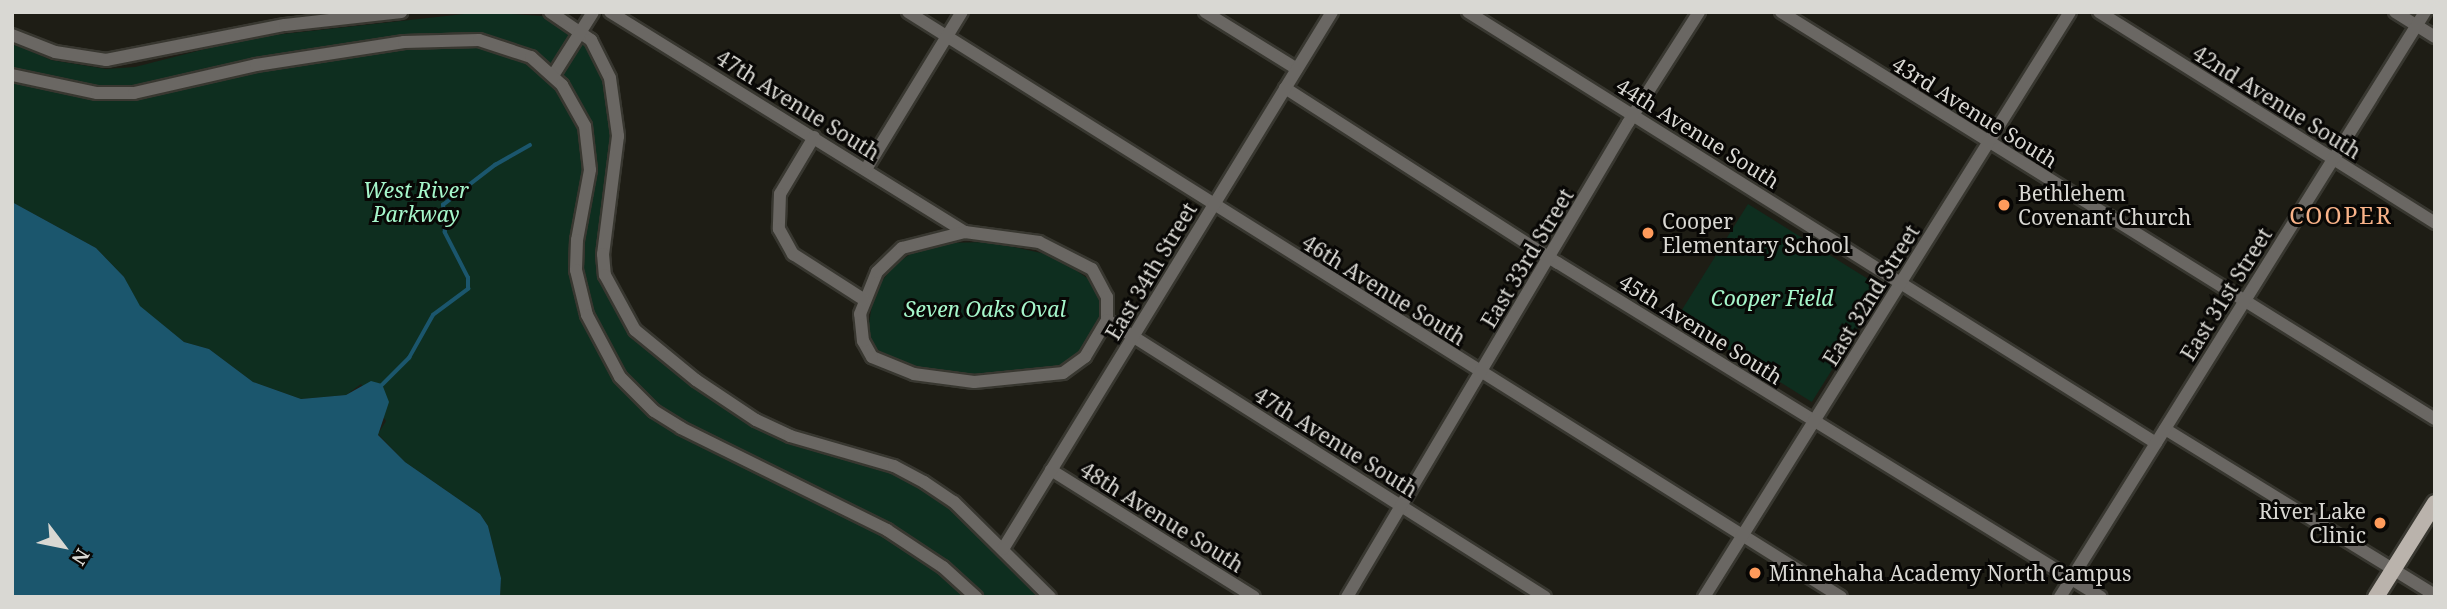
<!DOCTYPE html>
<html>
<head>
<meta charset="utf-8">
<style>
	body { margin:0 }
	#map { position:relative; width:2447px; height:609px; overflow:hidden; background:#1e1d15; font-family:"Noto Serif",serif }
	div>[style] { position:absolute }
	.green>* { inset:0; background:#0e2e1f; transform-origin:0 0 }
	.water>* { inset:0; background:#1b566d }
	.stream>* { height:3.5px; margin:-1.75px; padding:0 1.75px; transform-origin:1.75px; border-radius:1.75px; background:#1b566d }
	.roads { filter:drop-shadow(2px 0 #383730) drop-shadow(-2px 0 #383730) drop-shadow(0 2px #383730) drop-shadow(0 -2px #383730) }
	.minor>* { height:12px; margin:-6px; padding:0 6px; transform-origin:6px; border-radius:6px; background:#6a6763 }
	.major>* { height:16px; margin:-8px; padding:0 8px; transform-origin:8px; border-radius:8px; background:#bab3ac }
	.dots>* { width:19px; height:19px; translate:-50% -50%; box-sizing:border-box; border:4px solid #080705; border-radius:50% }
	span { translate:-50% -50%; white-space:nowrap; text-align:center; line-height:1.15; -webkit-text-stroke:6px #080705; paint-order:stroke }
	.street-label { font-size:21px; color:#d9d8d3 }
	.park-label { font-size:21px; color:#a6f7cb; font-style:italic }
	.poi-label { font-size:21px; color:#d9d8d3 }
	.left { translate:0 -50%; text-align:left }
	.right { translate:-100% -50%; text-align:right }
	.neighbourhood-label { font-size:23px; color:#f8b288; letter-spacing:2px }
	.frame { position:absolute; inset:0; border:14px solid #d9d8d3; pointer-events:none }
	.north { position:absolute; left:28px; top:511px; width:70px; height:70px; -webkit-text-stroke:5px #080705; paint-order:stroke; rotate:122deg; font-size:19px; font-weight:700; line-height:28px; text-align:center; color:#d9d8d3 }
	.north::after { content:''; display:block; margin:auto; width:24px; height:32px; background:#d9d8d3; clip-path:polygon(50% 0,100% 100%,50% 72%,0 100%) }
</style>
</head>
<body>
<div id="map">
	<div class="green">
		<i style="clip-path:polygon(482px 12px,542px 16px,585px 43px,594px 56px,604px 80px,612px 136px,597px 254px,598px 276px,631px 335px,692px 385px,753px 425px,787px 442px,891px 472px,921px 488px,950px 507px,1041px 597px,500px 597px,501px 578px,488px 526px,480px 514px,405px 462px,378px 434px,386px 421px,361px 384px,346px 395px,301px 399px,253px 382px,209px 349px,184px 342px,139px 306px,124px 277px,96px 248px,12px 202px,12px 43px,51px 60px,106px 69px,135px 67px,248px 38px)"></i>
		<i style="left:1748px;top:204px;width:159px;height:134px;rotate:32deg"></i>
		<i style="clip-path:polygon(991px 242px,1055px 256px,1093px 282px,1100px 297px,1102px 318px,1080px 352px,1060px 369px,973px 375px,915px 367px,875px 349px,868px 329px,872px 305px,876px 289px,894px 265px,918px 249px,940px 243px)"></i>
	</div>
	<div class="water">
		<i style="clip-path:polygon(12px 202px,96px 248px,124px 277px,140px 306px,184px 342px,209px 349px,253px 382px,301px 399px,346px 395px,371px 381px,382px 384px,389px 402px,378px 435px,405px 462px,480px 514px,488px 526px,501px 578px,500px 597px,12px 597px)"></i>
	</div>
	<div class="stream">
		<i style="left:381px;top:386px;width:40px;rotate:-45deg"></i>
		<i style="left:409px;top:358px;width:49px;rotate:-60.8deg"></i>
		<i style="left:433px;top:315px;width:44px;rotate:-36.6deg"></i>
		<i style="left:468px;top:289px;width:11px;rotate:-90deg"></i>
		<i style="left:468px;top:278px;width:51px;rotate:-117.1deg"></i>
		<i style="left:445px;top:233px;width:28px;rotate:-94deg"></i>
		<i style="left:443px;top:205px;width:66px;rotate:-37.6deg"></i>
		<i style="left:495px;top:165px;width:40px;rotate:-29.7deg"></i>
	</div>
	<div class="roads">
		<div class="minor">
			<i style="left:550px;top:12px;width:50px;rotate:34.3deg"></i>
			<i style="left:591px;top:40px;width:42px;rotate:63.4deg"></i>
			<i style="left:610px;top:78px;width:59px;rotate:82.1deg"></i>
			<i style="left:618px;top:136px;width:119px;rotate:97.2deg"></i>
			<i style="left:603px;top:254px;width:21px;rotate:85deg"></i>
			<i style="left:605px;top:275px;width:63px;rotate:61.4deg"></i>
			<i style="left:635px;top:330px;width:79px;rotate:39.3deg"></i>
			<i style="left:696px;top:380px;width:72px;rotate:33.7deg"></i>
			<i style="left:756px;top:420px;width:38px;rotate:25deg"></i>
			<i style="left:790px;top:436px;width:108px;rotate:16.1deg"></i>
			<i style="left:894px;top:466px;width:34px;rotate:28deg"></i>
			<i style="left:924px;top:482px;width:36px;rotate:34deg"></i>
			<i style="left:954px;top:502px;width:135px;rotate:44.7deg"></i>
			<i style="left:610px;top:12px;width:418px;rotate:31.8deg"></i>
			<i style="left:965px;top:232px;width:75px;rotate:7.7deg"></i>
			<i style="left:1039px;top:242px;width:59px;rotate:27deg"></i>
			<i style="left:1092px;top:269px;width:32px;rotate:62deg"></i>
			<i style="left:1107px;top:297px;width:23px;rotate:90deg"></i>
			<i style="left:1107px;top:320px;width:43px;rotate:120.7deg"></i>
			<i style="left:1085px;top:357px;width:27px;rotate:144deg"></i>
			<i style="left:1063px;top:373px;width:89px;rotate:174.2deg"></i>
			<i style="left:974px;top:382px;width:61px;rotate:-172.4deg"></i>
			<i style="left:914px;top:374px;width:45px;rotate:-158deg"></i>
			<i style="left:872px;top:357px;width:18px;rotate:-119deg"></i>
			<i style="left:863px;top:341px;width:27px;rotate:-96deg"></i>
			<i style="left:860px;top:314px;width:45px;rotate:-68deg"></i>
			<i style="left:877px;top:272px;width:35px;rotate:-44deg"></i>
			<i style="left:902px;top:248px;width:65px;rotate:-14.3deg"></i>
			<i style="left:908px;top:12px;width:1101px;rotate:32.09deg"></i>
			<i style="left:1205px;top:12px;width:108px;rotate:31.8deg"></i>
			<i style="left:1468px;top:12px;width:812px;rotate:32.07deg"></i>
			<i style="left:1781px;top:12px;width:770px;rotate:31.9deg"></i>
			<i style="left:2099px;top:12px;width:397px;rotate:32.1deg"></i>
			<i style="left:2395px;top:12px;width:47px;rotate:32deg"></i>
			<i style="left:12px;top:35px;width:46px;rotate:21.6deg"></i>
			<i style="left:55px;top:52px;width:52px;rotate:8.9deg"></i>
			<i style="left:106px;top:60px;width:182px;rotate:-11.1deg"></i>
			<i style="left:285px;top:25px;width:117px;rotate:-6.4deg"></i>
			<i style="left:554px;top:74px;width:73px;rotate:-57.8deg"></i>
			<i style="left:12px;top:75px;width:87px;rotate:12deg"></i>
			<i style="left:97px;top:93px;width:37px"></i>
			<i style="left:134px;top:93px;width:125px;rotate:-12.9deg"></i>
			<i style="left:256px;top:65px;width:150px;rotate:-8.8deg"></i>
			<i style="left:404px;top:42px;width:75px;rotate:-1.5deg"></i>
			<i style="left:479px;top:40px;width:55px;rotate:18.1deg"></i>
			<i style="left:531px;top:57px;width:42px;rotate:42.1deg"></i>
			<i style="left:562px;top:85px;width:47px;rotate:60.7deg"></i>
			<i style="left:585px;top:126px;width:44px;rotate:83.5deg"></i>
			<i style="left:590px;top:170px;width:71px;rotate:100.5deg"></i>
			<i style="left:577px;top:240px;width:30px;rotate:92deg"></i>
			<i style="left:576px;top:270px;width:46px;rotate:76.3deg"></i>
			<i style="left:587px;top:315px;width:70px;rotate:62deg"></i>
			<i style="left:620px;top:377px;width:48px;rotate:45deg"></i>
			<i style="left:654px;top:411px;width:32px;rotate:32deg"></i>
			<i style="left:681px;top:428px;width:230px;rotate:26.3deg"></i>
			<i style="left:887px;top:530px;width:67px;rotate:33.5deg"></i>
			<i style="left:943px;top:567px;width:45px;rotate:42.3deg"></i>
			<i style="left:1285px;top:88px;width:324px;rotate:32.7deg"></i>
			<i style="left:1558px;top:263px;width:637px;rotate:31.6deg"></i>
			<i style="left:814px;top:137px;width:66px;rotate:120.8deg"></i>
			<i style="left:780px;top:194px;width:35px;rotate:92deg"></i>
			<i style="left:779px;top:229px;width:29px;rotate:61deg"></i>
			<i style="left:793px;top:254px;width:83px;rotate:32.7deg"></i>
			<i style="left:866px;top:169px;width:184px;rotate:-58.6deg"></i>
			<i style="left:1107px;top:320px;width:518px;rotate:32.31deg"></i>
			<i style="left:2165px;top:429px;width:317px;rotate:31.6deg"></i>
			<i style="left:1051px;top:470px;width:239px;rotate:32deg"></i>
			<i style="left:1003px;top:549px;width:630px;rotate:-58.51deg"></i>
			<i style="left:1347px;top:597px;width:551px;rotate:-59.34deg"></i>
			<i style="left:1628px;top:123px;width:132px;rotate:-57.4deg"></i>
			<i style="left:1704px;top:597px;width:690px;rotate:-57.97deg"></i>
			<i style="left:2060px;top:597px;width:690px;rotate:-58.04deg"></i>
		</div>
		<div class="major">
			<i style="left:2376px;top:597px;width:111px;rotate:-57.9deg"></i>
		</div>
	</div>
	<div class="dots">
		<i style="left:2004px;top:205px;background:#ff9b5b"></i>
		<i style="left:1648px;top:233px;background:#ff9b5b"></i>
		<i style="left:2380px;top:523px;background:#ff9b5b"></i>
		<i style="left:1755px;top:573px;background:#ff9b5b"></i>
	</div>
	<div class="street-label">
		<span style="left:2277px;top:102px;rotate:32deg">42nd Avenue South</span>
		<span style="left:798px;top:105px;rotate:32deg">47th Avenue South</span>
		<span style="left:1975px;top:112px;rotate:32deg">43rd Avenue South</span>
		<span style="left:1698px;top:133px;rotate:32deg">44th Avenue South</span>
		<span style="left:1527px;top:258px;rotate:-59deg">East 33rd Street</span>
		<span style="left:1151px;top:271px;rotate:-59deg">East 34th Street</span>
		<span style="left:1384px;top:290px;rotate:32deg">46th Avenue South</span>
		<span style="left:2226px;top:294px;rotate:-58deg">East 31st Street</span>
		<span style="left:1871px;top:295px;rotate:-58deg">East 32nd Street</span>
		<span style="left:1701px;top:329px;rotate:32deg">45th Avenue South</span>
		<span style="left:1336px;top:442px;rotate:32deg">47th Avenue South</span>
		<span style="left:1162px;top:517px;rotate:32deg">48th Avenue South</span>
	</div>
	<div class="park-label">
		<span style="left:416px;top:202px">West River<br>Parkway</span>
		<span style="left:1772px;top:298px">Cooper Field</span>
		<span style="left:985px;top:309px">Seven Oaks Oval</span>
	</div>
	<div class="poi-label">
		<span class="left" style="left:2018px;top:205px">Bethlehem<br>Covenant Church</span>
		<span class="left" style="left:1662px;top:233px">Cooper<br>Elementary School</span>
		<span class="right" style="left:2366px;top:523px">River Lake<br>Clinic</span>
		<span class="left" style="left:1769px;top:573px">Minnehaha Academy North Campus</span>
	</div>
	<div class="neighbourhood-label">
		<span style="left:2341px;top:215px">COOPER</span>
	</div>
	<div class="frame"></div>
	<div class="north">N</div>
</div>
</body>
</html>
